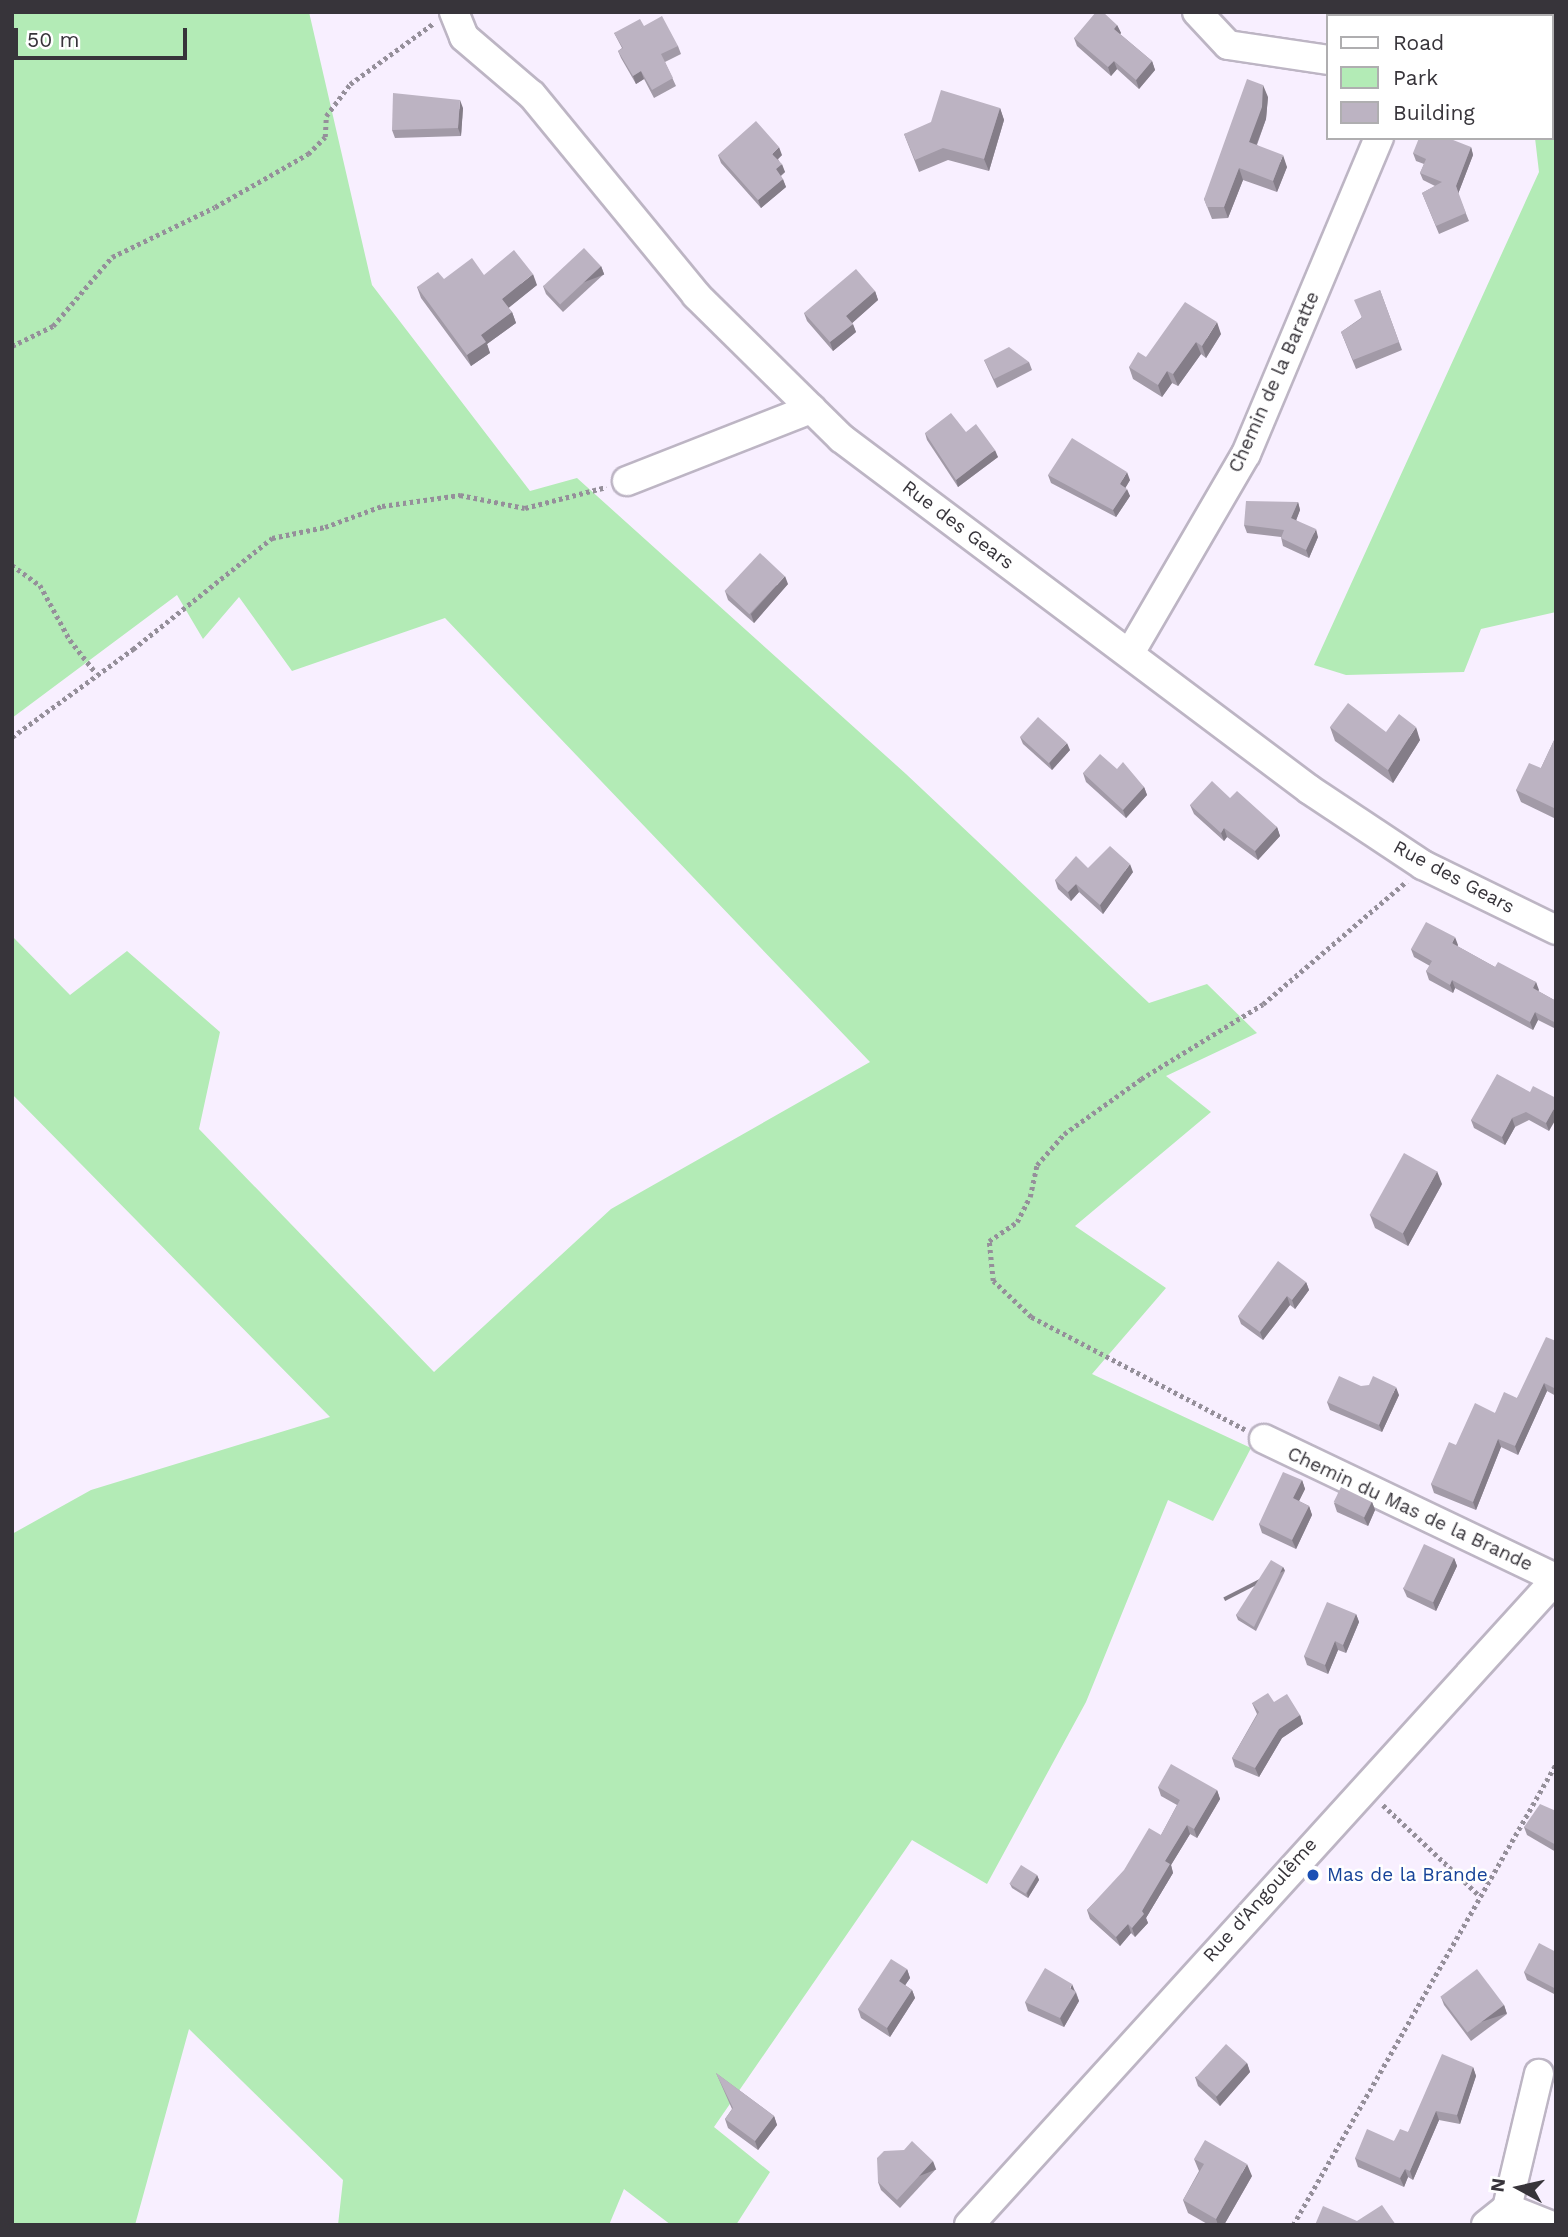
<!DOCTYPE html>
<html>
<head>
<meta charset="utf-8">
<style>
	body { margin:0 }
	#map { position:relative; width:1568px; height:2237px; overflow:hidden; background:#f8efff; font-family:"Work Sans",sans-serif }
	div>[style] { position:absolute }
	.green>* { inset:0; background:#b3ebb6 }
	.path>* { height:4.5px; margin-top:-2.25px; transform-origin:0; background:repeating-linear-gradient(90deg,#958f9a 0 3.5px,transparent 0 7px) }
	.roads { filter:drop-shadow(2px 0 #bdb5c4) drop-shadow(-2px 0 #bdb5c4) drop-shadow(0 2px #bdb5c4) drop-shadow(0 -2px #bdb5c4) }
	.minor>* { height:28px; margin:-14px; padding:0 14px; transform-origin:14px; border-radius:14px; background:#fff }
	.wall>* { inset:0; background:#a29aa7 }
	.shaded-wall>* { inset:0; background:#847d88; transform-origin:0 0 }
	.building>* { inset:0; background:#bcb3c2; transform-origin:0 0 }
	.dots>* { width:19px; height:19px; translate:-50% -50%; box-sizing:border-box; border:4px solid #fff; border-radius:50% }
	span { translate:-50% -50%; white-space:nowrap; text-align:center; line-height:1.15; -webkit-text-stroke:5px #fff; paint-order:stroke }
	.street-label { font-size:19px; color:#37343a }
	.transit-label { font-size:19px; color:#164399 }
	.left { translate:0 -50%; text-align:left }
	.frame { position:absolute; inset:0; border:14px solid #37343a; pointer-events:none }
	.legend { position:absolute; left:1326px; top:14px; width:228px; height:126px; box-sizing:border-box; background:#fff; border:2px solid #afaeb0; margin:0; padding:9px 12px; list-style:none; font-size:21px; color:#37343a }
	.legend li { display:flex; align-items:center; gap:14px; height:35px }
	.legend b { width:35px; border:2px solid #afaeb0 }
	.north { position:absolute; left:1484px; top:2153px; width:70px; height:70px; -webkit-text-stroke:5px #fff; paint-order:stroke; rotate:278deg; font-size:19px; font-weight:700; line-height:28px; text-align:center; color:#37343a }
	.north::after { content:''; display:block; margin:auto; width:24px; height:32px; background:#37343a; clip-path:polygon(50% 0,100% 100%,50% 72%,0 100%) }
	.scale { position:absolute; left:14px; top:28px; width:173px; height:32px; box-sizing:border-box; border:4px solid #37343a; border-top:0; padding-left:9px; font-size:21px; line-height:24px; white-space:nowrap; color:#37343a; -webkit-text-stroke:5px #fff; paint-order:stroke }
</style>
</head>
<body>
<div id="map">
	<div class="green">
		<i style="clip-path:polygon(12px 12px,309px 12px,372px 285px,530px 491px,577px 478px,906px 774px,1149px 1003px,1207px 984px,1257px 1033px,1166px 1076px,1211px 1112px,1075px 1226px,1166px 1288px,1092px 1374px,1251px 1448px,1213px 1521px,1168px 1500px,1086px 1702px,987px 1884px,912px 1840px,714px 2127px,770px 2172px,736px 2225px,671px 2225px,624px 2189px,609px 2225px,338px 2225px,343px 2180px,189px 2029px,135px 2225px,12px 2225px,12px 1534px,91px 1490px,330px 1417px,12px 1094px,12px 936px,70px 995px,127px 951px,220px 1032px,199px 1129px,434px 1372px,611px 1209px,870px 1062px,445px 618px,292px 671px,239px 597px,203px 639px,177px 595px,12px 718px)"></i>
		<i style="clip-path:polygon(1556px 70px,1556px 612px,1481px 629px,1464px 672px,1346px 675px,1314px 665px,1539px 172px,1535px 138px,1552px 138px)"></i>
	</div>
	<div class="path">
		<i style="left:12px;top:346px;width:46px;rotate:-26deg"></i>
		<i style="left:53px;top:326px;width:91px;rotate:-49.5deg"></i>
		<i style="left:112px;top:257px;width:114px;rotate:-25.9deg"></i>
		<i style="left:215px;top:207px;width:107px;rotate:-29.7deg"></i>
		<i style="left:308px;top:154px;width:24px;rotate:-45deg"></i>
		<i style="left:325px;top:137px;width:21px;rotate:-87deg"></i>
		<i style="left:326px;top:116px;width:40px;rotate:-53deg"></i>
		<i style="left:350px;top:84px;width:104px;rotate:-36deg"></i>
		<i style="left:12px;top:565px;width:34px;rotate:36deg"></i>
		<i style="left:40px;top:585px;width:63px;rotate:61.4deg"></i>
		<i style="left:70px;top:640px;width:42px;rotate:51.8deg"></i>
		<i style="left:12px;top:737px;width:150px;rotate:-36deg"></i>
		<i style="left:133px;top:649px;width:178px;rotate:-38.6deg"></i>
		<i style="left:272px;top:538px;width:54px;rotate:-11.7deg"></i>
		<i style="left:325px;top:527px;width:61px;rotate:-20.2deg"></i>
		<i style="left:382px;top:506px;width:79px;rotate:-8deg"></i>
		<i style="left:460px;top:495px;width:66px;rotate:11.3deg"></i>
		<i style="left:525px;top:508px;width:84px;rotate:-14.5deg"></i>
		<i style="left:1245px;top:1430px;width:242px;rotate:-152.2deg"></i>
		<i style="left:1031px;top:1317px;width:52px;rotate:-136.5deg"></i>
		<i style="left:993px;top:1281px;width:40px;rotate:-95.7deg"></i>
		<i style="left:989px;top:1241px;width:34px;rotate:-34deg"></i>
		<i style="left:1017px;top:1222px;width:28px;rotate:-63deg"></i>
		<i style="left:1030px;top:1197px;width:33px;rotate:-78deg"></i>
		<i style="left:1037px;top:1165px;width:41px;rotate:-48.9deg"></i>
		<i style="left:1064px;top:1134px;width:95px;rotate:-35.5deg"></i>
		<i style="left:1141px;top:1079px;width:143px;rotate:-31.6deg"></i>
		<i style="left:1263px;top:1004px;width:189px;rotate:-40.5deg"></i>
		<i style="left:1383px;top:1805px;width:133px;rotate:43.2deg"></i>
		<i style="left:1293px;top:2225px;width:531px;rotate:-60.3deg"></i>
	</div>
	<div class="roads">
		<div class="minor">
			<i style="left:454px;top:12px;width:27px;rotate:68deg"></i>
			<i style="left:464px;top:37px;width:89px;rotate:40.5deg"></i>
			<i style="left:532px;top:95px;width:259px;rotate:50.6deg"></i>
			<i style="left:696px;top:295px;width:204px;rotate:44.6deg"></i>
			<i style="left:841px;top:438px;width:586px;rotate:36.89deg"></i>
			<i style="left:1310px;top:790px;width:136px;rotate:33.6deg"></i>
			<i style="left:1423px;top:865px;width:148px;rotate:26deg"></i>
			<i style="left:1197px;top:12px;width:45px;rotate:46.8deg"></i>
			<i style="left:1228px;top:45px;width:101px;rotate:8.5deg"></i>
			<i style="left:627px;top:481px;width:198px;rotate:-21.4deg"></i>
			<i style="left:1130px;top:653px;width:230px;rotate:-59.8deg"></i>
			<i style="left:1246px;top:454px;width:343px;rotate:-67.2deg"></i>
			<i style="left:1264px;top:1439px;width:323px;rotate:25.5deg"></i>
			<i style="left:1507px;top:2208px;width:138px;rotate:-76.6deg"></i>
			<i style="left:969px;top:2225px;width:873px;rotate:-47.74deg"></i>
			<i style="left:1486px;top:2225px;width:27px;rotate:-39deg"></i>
			<i style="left:1507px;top:2208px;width:46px;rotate:21.6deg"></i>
		</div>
	</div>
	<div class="wall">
		<i style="clip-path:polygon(1117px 25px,1121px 33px,1120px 34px,1152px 61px,1155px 70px,1139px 89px,1117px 69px,1111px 76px,1077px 46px,1074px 38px)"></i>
		<i style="clip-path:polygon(644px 26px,678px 46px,681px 54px,665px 62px,676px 86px,654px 98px,644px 79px,636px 84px,621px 58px,618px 51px,622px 48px,614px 33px)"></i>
		<i style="clip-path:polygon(1268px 97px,1266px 119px,1257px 145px,1287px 167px,1277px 192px,1243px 180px,1228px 218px,1212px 219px,1204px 199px)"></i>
		<i style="clip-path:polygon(463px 108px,461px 136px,395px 138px,392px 130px)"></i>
		<i style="clip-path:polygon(1000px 108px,1004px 120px,989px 171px,948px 160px,919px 172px,904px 134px)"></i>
		<i style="clip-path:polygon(1471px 147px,1473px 155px,1458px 194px,1469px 221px,1439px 234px,1422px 193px,1435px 186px,1423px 180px,1420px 173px,1424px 164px,1416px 161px,1413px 153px)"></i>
		<i style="clip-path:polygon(718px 155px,782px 155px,778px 159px,785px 172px,781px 176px,786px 187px,761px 208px,721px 163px)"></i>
		<i style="clip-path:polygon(601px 266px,604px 274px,563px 312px,546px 294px,543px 286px)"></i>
		<i style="clip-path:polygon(444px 279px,537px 285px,508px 308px,512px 312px,516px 323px,487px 344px,490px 353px,471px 366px,421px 298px,417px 287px)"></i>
		<i style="clip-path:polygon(1380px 290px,1402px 350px,1356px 369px,1341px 332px,1361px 318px)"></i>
		<i style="clip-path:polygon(875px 291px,878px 300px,852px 323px,856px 332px,833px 351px,807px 321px,804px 313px)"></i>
		<i style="clip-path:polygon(1221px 334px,1206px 358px,1201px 354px,1178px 386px,1172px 383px,1162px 397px,1133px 379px,1129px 367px,1146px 357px)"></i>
		<i style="clip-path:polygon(984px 360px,1029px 362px,1032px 370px,997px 388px)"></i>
		<i style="clip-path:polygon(966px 432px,998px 457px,958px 487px,927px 440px,925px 433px)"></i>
		<i style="clip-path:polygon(1048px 475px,1130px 480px,1125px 488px,1130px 496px,1116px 517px,1051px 483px)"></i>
		<i style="clip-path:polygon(1298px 502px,1300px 510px,1296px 520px,1318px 537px,1309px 558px,1283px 546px,1281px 537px,1247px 533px,1244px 525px)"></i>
		<i style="clip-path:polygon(788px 584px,754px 623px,728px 600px,725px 591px)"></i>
		<i style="clip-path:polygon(1330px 727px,1386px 732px,1420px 740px,1393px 783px,1335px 741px)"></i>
		<i style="clip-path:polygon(1556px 736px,1556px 819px,1521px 802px,1516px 790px,1541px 768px)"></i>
		<i style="clip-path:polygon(1020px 737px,1070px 750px,1052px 770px,1023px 744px)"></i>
		<i style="clip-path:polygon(1117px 769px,1144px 787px,1147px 795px,1126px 818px,1086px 782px,1083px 773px)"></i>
		<i style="clip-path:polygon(1230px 798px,1277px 827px,1280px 836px,1258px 860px,1227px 837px,1224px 841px,1194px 814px,1190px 805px)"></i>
		<i style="clip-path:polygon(1088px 868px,1133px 872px,1103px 914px,1079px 892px,1071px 901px,1058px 889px,1055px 880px)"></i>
		<i style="clip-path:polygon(1458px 945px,1457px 946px,1495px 967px,1536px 982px,1538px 991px,1556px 1001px,1556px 1029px,1538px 1020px,1533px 1030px,1455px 988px,1453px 993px,1429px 980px,1426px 971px,1430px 966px,1414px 957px,1411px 949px)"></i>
		<i style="clip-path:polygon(1530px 1092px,1556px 1098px,1549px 1131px,1529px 1120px,1515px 1127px,1505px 1145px,1474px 1128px,1471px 1120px)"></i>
		<i style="clip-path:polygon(1442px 1184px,1408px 1246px,1375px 1228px,1370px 1215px)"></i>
		<i style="clip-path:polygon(1306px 1282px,1309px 1290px,1295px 1309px,1290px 1305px,1263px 1340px,1241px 1324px,1238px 1316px)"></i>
		<i style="clip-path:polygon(1556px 1341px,1556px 1396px,1547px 1391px,1518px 1455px,1501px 1447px,1476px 1510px,1434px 1493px,1431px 1484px,1456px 1445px,1495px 1413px,1517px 1398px)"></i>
		<i style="clip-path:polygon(1361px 1386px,1399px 1395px,1382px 1432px,1330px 1410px,1327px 1402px)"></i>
		<i style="clip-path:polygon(1302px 1480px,1305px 1489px,1299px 1501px,1309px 1506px,1312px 1515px,1296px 1549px,1262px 1533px,1259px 1524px)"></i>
		<i style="clip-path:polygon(1372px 1502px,1375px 1510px,1368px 1526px,1337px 1512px,1334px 1503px)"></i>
		<i style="clip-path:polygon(1454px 1558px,1457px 1566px,1436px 1611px,1407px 1597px,1403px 1588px)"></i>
		<i style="clip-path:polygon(1283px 1567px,1285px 1571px,1256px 1631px,1238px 1620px,1236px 1615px)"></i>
		<i style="clip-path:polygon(1356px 1614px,1359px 1622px,1346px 1653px,1338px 1650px,1328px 1674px,1307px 1665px,1304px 1656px)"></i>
		<i style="clip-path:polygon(1274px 1702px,1300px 1715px,1303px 1724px,1282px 1738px,1259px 1777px,1235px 1767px,1232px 1758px,1257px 1714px,1252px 1703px)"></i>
		<i style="clip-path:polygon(1158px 1787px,1217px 1790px,1220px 1799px,1197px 1838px,1190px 1834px,1171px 1865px,1173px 1873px,1146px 1918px,1148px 1923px,1135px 1937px,1131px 1933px,1120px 1946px,1090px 1919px,1087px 1910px,1161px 1835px,1177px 1805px,1161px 1796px)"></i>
		<i style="clip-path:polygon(1556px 1811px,1556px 1852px,1527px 1835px,1524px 1827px)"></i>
		<i style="clip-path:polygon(1037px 1875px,1039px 1880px,1028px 1898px,1012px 1888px,1010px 1884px)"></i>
		<i style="clip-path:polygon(1556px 1952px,1556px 1995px,1527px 1980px,1524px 1972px)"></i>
		<i style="clip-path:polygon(907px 1969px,910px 1978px,905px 1985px,912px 1990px,915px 1998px,890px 2037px,861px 2018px,858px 2009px)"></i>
		<i style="clip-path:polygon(1074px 1991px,1076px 1992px,1079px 2001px,1064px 2027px,1028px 2011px,1025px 2002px)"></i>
		<i style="clip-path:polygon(1441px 1997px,1504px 2005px,1507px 2014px,1471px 2041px,1444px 2005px)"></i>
		<i style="clip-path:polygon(1247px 2063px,1250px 2072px,1220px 2106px,1198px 2086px,1195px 2077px)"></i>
		<i style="clip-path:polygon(1473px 2067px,1476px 2076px,1460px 2124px,1439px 2120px,1413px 2180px,1408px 2177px,1404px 2187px,1358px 2167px,1355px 2158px,1394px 2141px,1408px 2132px)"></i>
		<i style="clip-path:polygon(716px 2073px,774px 2116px,777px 2125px,758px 2150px,728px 2128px,725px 2119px,732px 2109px)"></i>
		<i style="clip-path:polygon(1194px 2159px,1252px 2176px,1224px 2225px,1209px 2225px,1188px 2213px,1183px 2200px,1199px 2171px)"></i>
		<i style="clip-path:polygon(936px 2169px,900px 2208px,881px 2190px,878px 2182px)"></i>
	</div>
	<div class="shaded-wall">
		<i style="clip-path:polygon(1117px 25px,1121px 33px,1117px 38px,1114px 29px)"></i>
		<i style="clip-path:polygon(1114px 61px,1117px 69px,1111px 76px,1108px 67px)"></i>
		<i style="clip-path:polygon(1152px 61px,1155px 70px,1139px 89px,1136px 80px)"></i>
		<i style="clip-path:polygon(641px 71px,644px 79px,636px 84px,633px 76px)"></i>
		<i style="clip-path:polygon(1263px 85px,1268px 97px,1266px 119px,1253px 154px,1249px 142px)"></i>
		<i style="clip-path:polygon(460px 100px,463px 108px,461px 136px,458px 128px)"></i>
		<i style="clip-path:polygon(1000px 108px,1004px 120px,989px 171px,984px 159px)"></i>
		<i style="clip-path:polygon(779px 147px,782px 155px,775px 162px,772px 154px)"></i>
		<i style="clip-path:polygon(1471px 147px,1473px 155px,1458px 194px,1456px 186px)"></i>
		<i style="clip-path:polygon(1283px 155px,1287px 167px,1277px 192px,1273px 181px)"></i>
		<i style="clip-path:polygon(782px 164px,785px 172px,779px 177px,776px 169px)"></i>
		<i style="clip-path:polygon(1239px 168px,1243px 180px,1228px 218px,1224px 207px)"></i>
		<i style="clip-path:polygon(783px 179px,786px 187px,761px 208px,758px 200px)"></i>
		<i style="left:601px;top:266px;width:9px;height:56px;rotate:69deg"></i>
		<i style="clip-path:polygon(533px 274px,537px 285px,506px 310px,502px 299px)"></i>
		<i style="clip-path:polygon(875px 291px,878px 300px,850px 325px,846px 316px)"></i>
		<i style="clip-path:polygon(512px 312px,516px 323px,487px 344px,490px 353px,471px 366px,467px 355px,481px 335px)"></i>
		<i style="clip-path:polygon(1217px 322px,1221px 334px,1206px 358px,1202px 346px)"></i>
		<i style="clip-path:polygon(853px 324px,856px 332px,833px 351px,830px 342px)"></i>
		<i style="clip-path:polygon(1196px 342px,1201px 354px,1178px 386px,1173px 374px)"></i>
		<i style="clip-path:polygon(1167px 371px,1172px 383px,1162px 397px,1158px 385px)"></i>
		<i style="clip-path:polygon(995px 450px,998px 457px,958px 487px,956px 480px)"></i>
		<i style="clip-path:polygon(1127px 472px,1130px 480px,1123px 492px,1120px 484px)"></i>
		<i style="clip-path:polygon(1127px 489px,1130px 496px,1116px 517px,1113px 510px)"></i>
		<i style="clip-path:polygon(1298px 502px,1300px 510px,1294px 526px,1291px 518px)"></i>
		<i style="clip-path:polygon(1316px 529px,1318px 537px,1309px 558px,1306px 550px)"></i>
		<i style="clip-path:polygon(785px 576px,788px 584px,754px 623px,751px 614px)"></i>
		<i style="clip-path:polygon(1416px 727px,1420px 740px,1393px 783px,1388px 770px)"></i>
		<i style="clip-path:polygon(1067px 743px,1070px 750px,1052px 770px,1049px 762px)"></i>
		<i style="clip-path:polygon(1144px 787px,1147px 795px,1126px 818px,1123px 810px)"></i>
		<i style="clip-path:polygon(1277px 827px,1280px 836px,1258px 860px,1255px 851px)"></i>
		<i style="clip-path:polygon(1224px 828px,1227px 837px,1224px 841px,1221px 833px)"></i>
		<i style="clip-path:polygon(1130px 864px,1133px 872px,1103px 914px,1100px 905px)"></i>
		<i style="clip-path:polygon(1076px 884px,1079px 892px,1071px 901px,1068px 892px)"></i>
		<i style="clip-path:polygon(1455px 937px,1458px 945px,1455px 951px,1452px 943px)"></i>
		<i style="clip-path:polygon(1452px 980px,1455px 988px,1453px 993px,1450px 985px)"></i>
		<i style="clip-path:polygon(1536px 982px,1539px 990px,1536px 996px,1533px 988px)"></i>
		<i style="clip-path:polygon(1535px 1012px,1538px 1020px,1533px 1030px,1530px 1022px)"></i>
		<i style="clip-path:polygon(1556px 1105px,1556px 1119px,1549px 1131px,1546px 1123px)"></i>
		<i style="clip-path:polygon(1512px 1118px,1515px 1127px,1505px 1145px,1502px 1137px)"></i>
		<i style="clip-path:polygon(1437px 1171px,1442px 1184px,1408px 1246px,1403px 1233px)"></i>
		<i style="clip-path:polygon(1306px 1282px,1309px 1290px,1295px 1309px,1292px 1300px)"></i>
		<i style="clip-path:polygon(1287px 1296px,1290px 1305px,1263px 1340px,1260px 1332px)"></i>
		<i style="clip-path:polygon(1544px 1383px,1547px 1391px,1518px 1455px,1515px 1446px)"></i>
		<i style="clip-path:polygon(1396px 1387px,1399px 1395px,1382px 1432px,1379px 1425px)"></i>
		<i style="clip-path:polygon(1498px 1439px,1501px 1447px,1476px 1510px,1473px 1502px)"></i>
		<i style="clip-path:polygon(1302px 1480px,1305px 1489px,1296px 1507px,1293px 1498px)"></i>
		<i style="clip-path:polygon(1372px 1502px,1375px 1510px,1368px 1526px,1364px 1518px)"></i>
		<i style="clip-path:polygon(1309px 1506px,1312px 1515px,1296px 1549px,1292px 1540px)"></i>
		<i style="clip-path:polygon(1454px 1558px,1457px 1566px,1436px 1611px,1433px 1602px)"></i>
		<i style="left:1283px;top:1567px;width:4px;height:67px;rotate:63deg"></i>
		<i style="clip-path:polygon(1356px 1614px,1359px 1622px,1346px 1653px,1343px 1645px)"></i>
		<i style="clip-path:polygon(1335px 1641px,1338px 1650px,1328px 1674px,1325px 1665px)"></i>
		<i style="clip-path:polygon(1300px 1715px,1303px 1724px,1282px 1738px,1259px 1777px,1255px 1768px,1279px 1729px)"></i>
		<i style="clip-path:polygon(1217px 1790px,1220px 1799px,1197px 1838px,1194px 1829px)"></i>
		<i style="clip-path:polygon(1187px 1825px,1190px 1834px,1171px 1865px,1173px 1873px,1146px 1918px,1148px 1923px,1135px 1937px,1132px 1928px,1142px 1911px,1165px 1861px)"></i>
		<i style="clip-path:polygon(1037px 1875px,1039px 1880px,1028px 1898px,1027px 1893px)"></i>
		<i style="clip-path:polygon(1128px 1924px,1131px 1933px,1120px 1946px,1116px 1937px)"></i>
		<i style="clip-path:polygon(907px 1969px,910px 1978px,902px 1990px,899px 1981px)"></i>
		<i style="clip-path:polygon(1072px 1984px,1079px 2001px,1064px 2027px,1060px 2018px)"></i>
		<i style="clip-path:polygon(912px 1990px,915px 1998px,890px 2037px,887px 2028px)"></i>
		<i style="left:1504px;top:2005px;width:9px;height:45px;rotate:72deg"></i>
		<i style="clip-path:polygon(1247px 2063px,1250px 2072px,1220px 2106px,1216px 2097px)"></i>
		<i style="clip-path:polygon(1473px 2067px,1476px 2076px,1460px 2124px,1457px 2115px)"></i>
		<i style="clip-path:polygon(1436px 2111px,1439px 2120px,1413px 2180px,1410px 2171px)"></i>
		<i style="clip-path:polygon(774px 2116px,777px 2125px,758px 2150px,755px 2141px)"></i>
		<i style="left:933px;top:2161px;width:9px;height:53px;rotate:69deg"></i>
		<i style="clip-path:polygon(1247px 2164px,1252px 2176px,1224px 2225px,1218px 2225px,1216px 2219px)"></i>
		<i style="clip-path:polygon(1405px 2169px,1408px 2177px,1404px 2187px,1400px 2178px)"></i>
	</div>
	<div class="building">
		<i style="clip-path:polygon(1096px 12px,1103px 12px,1117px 25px,1114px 29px,1152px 61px,1136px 80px,1114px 61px,1108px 67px,1074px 38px)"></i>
		<i style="clip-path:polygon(662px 16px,678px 46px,661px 54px,673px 78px,652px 90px,641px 71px,633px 76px,618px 51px,623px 48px,614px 33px,640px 19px,644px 26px)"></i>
		<i style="clip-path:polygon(1247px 79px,1263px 85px,1262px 107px,1249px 142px,1283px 155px,1273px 181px,1239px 168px,1224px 207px,1207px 207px,1204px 199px)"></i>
		<i style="clip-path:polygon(941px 90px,1000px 108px,984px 159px,943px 148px,915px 160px,904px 134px,931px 122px)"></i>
		<i style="clip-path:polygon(393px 93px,460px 100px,458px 128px,392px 130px)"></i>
		<i style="clip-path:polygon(756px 121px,779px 147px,772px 154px,782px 164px,776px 169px,783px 179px,758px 200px,718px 155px)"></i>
		<i style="clip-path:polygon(1419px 138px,1448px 138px,1471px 147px,1456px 186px,1466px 213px,1436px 226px,1422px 193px,1442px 182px,1420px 173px,1426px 159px,1413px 153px)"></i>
		<i style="left:584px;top:248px;width:25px;height:56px;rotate:47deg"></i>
		<i style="clip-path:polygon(514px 250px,533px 274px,502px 299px,512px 312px,481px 335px,486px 342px,467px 355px,417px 287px,438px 272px,444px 279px,472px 258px,484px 275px)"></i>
		<i style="clip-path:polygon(856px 269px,875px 291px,846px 316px,853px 324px,830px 342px,804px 313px)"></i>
		<i style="clip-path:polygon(1380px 290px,1399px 342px,1353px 360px,1341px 332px,1362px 318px,1354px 300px)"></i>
		<i style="clip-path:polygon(1185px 302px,1217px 322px,1202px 346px,1196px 342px,1173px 374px,1167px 371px,1158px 385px,1129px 367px,1138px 352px,1146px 357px)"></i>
		<i style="clip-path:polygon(1009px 347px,1029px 362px,994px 379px,984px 360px)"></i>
		<i style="clip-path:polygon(951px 413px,966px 432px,976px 424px,995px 450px,956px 480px,925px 433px)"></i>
		<i style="clip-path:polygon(1072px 438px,1127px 472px,1120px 484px,1127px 489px,1113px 510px,1048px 475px)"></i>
		<i style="clip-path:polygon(1246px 501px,1298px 502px,1291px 518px,1316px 529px,1306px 550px,1281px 538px,1284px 530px,1244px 525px)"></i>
		<i style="left:760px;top:553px;width:34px;height:52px;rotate:43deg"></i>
		<i style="clip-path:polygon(1348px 703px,1386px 732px,1399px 714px,1416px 727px,1388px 770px,1330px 727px)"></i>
		<i style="left:1038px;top:717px;width:39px;height:27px;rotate:42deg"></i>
		<i style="clip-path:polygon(1556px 736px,1556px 809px,1516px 790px,1529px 763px,1541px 768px)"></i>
		<i style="clip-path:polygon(1100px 754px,1117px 769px,1123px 762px,1144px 787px,1123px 810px,1083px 773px)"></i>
		<i style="clip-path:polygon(1212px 781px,1230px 798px,1237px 791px,1277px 827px,1255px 851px,1224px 828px,1221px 833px,1190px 805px)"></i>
		<i style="clip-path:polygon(1110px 846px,1130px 864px,1100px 905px,1076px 884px,1068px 892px,1055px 880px,1076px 856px,1088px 868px)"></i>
		<i style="clip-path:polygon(1426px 922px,1455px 937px,1452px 943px,1495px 967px,1498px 962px,1536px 982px,1533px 988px,1556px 1001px,1556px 1023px,1535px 1012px,1530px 1022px,1452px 980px,1450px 985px,1426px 971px,1432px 961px,1411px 949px)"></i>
		<i style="clip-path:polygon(1497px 1074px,1530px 1092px,1533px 1086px,1556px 1098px,1556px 1105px,1546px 1123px,1526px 1112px,1512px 1118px,1502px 1137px,1471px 1120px)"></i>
		<i style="left:1404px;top:1153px;width:38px;height:71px;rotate:29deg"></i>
		<i style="clip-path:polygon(1278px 1261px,1306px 1282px,1292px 1300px,1287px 1296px,1260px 1332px,1238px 1316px)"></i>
		<i style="clip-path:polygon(1546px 1337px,1556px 1341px,1556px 1389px,1544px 1383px,1515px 1446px,1498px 1439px,1473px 1502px,1431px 1484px,1449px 1442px,1456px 1445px,1475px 1403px,1495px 1413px,1504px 1392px,1517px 1398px)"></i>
		<i style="clip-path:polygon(1339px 1376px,1361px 1386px,1369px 1385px,1373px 1376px,1396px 1387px,1379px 1425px,1327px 1402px)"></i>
		<i style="clip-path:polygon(1283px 1472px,1302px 1480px,1293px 1498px,1309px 1506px,1292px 1540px,1259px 1524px)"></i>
		<i style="left:1341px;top:1487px;width:34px;height:17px;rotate:26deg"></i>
		<i style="left:1424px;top:1544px;width:33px;height:49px;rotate:25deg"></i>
		<i style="clip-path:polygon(1271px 1560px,1283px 1567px,1254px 1627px,1236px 1615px)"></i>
		<i style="clip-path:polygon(1327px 1602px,1356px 1614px,1343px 1645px,1335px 1641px,1325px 1665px,1304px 1656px)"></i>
		<i style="clip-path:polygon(1268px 1693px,1274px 1702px,1287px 1694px,1300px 1715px,1279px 1729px,1255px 1768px,1232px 1758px,1259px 1712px,1252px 1703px)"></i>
		<i style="clip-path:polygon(1171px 1764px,1217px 1790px,1194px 1829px,1187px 1825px,1165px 1861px,1170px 1864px,1142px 1911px,1144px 1914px,1132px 1928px,1128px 1924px,1116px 1937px,1087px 1910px,1124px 1870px,1149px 1828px,1161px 1835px,1180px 1800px,1158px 1787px)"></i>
		<i style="clip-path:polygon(1540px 1804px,1556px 1811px,1556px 1845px,1524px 1827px)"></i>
		<i style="left:1021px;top:1865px;width:19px;height:22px;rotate:32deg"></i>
		<i style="clip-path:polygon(1539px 1943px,1556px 1952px,1556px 1989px,1524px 1972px)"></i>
		<i style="clip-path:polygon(891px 1959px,907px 1969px,899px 1981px,912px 1990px,887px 2028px,858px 2009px)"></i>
		<i style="clip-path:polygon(1045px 1968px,1072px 1984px,1070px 1988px,1076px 1992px,1060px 2018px,1025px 2002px)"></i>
		<i style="left:1477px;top:1969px;width:45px;height:46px;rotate:53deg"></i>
		<i style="left:1226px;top:2044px;width:28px;height:45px;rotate:42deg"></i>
		<i style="clip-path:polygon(1442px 2054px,1473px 2067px,1457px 2115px,1436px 2111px,1410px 2171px,1405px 2169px,1400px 2178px,1355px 2158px,1367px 2129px,1394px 2141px,1400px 2129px,1408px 2132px)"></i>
		<i style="clip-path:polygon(716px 2073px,774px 2116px,755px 2141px,725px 2119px,733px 2108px)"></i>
		<i style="clip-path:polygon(1205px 2140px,1247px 2164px,1216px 2219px,1183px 2200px,1204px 2164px,1194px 2159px)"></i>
		<i style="clip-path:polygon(912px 2141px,933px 2161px,897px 2200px,878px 2182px,877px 2158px,884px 2151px,904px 2150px)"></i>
		<i style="clip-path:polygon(1382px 2205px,1396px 2225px,1315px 2225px,1323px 2206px,1357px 2221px)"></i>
	</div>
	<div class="dots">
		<i style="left:1313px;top:1875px;background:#1a4fb4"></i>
	</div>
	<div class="street-label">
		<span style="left:1274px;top:382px;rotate:-66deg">Chemin de la Baratte</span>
		<span style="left:958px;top:525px;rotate:37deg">Rue des Gears</span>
		<span style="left:1454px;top:877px;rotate:28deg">Rue des Gears</span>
		<span style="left:1410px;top:1509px;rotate:25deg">Chemin du Mas de la Brande</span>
		<span style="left:1260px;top:1900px;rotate:-48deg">Rue d'Angoulême</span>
	</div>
	<div class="transit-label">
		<span class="left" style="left:1327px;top:1875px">Mas de la Brande</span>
	</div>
	<div class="frame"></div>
	<ul class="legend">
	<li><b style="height:9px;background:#fff"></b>Road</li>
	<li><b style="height:19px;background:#b3ebb6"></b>Park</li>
	<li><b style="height:19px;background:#bcb3c2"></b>Building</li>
	</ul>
	<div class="north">N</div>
	<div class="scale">50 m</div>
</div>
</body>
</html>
